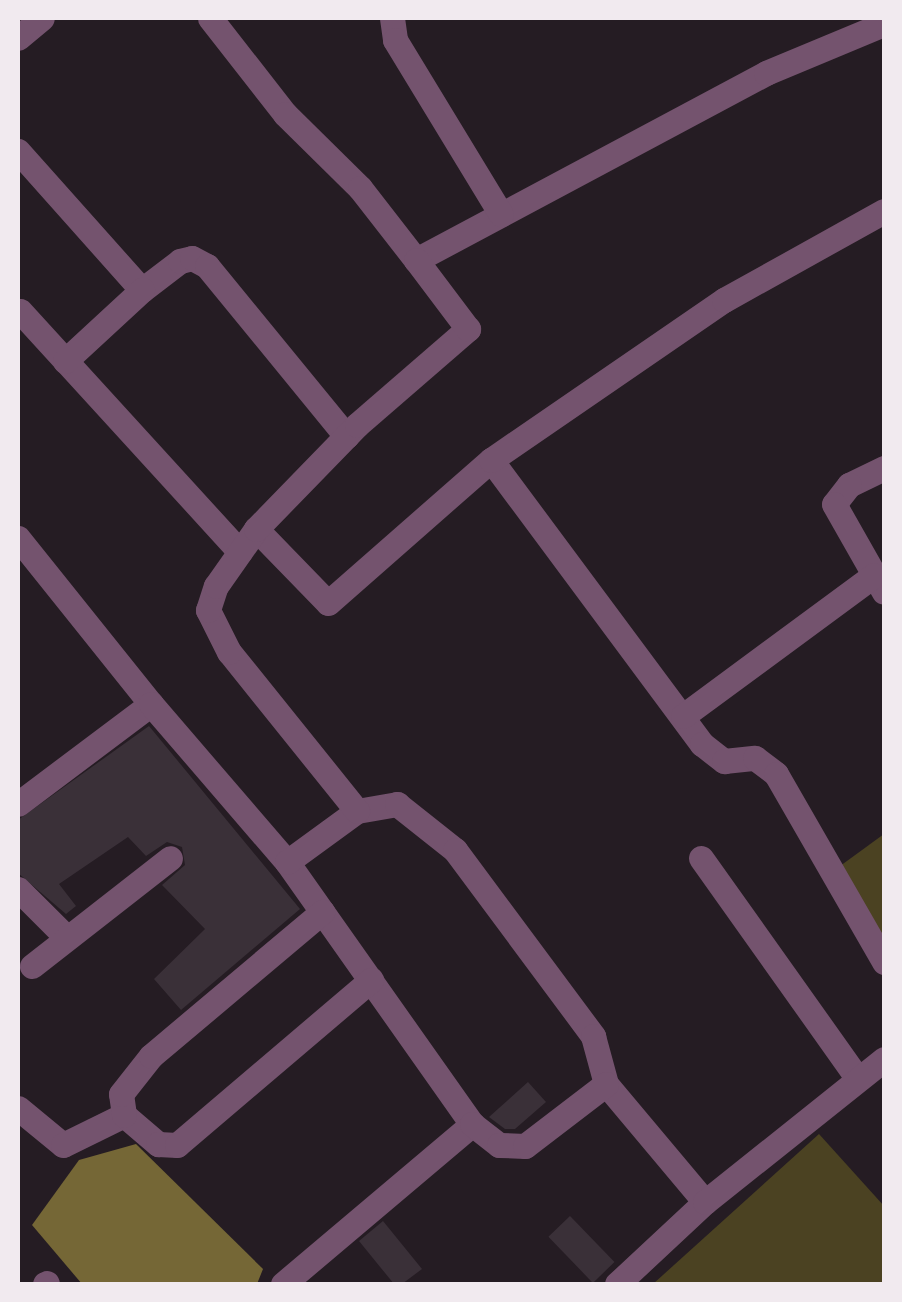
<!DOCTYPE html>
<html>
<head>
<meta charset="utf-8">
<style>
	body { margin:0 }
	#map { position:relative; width:902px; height:1302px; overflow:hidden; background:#251c23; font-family:"Titillium Web",sans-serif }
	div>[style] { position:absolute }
	.green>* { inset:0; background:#4b4222 }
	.water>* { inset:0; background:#756736 }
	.building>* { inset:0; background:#3a3038; transform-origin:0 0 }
	.street>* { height:25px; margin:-12.5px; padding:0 12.5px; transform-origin:12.5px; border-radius:12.5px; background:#74536e }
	span { translate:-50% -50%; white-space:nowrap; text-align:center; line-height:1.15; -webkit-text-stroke:10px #1b1219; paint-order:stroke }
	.frame { position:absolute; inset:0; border:20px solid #f1eaef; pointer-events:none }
</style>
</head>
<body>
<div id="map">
	<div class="green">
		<i style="clip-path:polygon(884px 834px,884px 948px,825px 877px)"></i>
		<i style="clip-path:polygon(819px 1134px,884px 1206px,884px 1284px,653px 1284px)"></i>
	</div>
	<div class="water">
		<i style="clip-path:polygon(136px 1144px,263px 1269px,257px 1284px,82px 1284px,32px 1225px,79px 1160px)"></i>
	</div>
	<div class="building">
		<i style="clip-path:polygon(149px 726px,300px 909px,181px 1010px,154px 979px,205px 929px,162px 885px,185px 865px,182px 847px,167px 842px,146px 856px,128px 837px,59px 884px,76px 906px,66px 914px,18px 873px,18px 820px)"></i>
		<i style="clip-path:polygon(528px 1082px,546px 1102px,515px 1129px,505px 1129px,489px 1117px)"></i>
		<i style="left:570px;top:1216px;width:64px;height:30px;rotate:46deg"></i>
		<i style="clip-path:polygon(383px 1221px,422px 1269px,402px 1284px,394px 1284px,359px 1241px)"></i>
	</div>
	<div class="street">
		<i style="left:210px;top:18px;width:122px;rotate:52deg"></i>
		<i style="left:285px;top:114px;width:105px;rotate:44.6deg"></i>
		<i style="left:360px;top:188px;width:91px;rotate:52.1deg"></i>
		<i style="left:416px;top:260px;width:397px;rotate:-28.1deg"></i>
		<i style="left:766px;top:73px;width:128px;rotate:-22.6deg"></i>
		<i style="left:392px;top:18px;width:22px;rotate:82deg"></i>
		<i style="left:395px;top:40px;width:204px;rotate:58.7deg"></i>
		<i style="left:18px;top:38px;width:31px;rotate:-40deg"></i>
		<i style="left:18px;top:151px;width:186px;rotate:48.3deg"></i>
		<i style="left:142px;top:290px;width:48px;rotate:-37.3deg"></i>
		<i style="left:180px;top:261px;width:12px;rotate:-14deg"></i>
		<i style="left:192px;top:258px;width:17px;rotate:28deg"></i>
		<i style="left:207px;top:266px;width:220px;rotate:50.7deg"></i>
		<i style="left:20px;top:311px;width:326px;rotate:47.6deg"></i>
		<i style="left:65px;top:361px;width:105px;rotate:-42.7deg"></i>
		<i style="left:491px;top:460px;width:354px;rotate:53.4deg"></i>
		<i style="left:702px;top:744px;width:28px;rotate:38deg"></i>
		<i style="left:724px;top:761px;width:31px;rotate:-6deg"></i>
		<i style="left:755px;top:758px;width:26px;rotate:37deg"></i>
		<i style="left:776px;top:774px;width:217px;rotate:60.1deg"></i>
		<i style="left:884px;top:468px;width:39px;rotate:154deg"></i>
		<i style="left:849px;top:485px;width:24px;rotate:128deg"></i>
		<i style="left:834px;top:504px;width:101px;rotate:60.4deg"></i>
		<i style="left:256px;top:529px;width:103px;rotate:45.8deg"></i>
		<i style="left:328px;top:603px;width:217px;rotate:-41.3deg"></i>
		<i style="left:491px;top:460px;width:283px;rotate:-34.5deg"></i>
		<i style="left:724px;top:300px;width:183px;rotate:-29.1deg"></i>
		<i style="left:18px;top:538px;width:213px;rotate:51.3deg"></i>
		<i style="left:151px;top:704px;width:166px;rotate:143.1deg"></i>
		<i style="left:151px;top:704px;width:208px;rotate:49.3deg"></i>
		<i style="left:287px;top:862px;width:321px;rotate:54.8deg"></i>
		<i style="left:683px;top:716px;width:237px;rotate:-36.4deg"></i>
		<i style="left:357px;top:811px;width:41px;rotate:-9.9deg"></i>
		<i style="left:397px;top:804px;width:74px;rotate:38.4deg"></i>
		<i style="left:455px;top:850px;width:232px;rotate:53.4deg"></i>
		<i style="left:593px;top:1036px;width:50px;rotate:74.8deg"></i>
		<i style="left:606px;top:1084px;width:154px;rotate:50deg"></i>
		<i style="left:701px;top:858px;width:271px;rotate:54.6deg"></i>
		<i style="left:287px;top:862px;width:87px;rotate:-36.1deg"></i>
		<i style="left:357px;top:811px;width:204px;rotate:-128.8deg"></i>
		<i style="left:229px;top:652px;width:47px;rotate:-116.6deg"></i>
		<i style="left:208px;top:610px;width:25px;rotate:-72deg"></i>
		<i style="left:216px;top:586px;width:70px;rotate:-54.9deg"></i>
		<i style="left:256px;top:529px;width:145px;rotate:-45.8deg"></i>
		<i style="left:357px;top:425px;width:147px;rotate:-40.9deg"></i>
		<i style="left:468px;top:329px;width:86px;rotate:-127deg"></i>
		<i style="left:18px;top:889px;width:65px;rotate:45deg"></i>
		<i style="left:32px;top:966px;width:175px;rotate:-38deg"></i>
		<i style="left:18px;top:1108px;width:58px;rotate:39.4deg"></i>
		<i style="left:63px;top:1145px;width:68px;rotate:-26.2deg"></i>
		<i style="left:124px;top:1115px;width:45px;rotate:40.5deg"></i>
		<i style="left:158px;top:1144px;width:19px;rotate:3deg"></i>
		<i style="left:177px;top:1145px;width:255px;rotate:-40.4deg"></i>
		<i style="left:124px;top:1115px;width:21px;rotate:-98deg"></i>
		<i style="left:121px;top:1094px;width:48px;rotate:-51.7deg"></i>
		<i style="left:151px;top:1056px;width:224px;rotate:-40.1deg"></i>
		<i style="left:45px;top:1284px;width:2px;rotate:-27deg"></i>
		<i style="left:283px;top:1284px;width:248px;rotate:-40.2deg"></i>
		<i style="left:472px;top:1124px;width:34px;rotate:38deg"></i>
		<i style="left:499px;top:1145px;width:26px;rotate:2deg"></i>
		<i style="left:525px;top:1146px;width:102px;rotate:-37.4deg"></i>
		<i style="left:617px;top:1284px;width:120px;rotate:-43deg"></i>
		<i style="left:705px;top:1202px;width:229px;rotate:-38.6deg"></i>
	</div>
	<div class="frame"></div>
</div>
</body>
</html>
